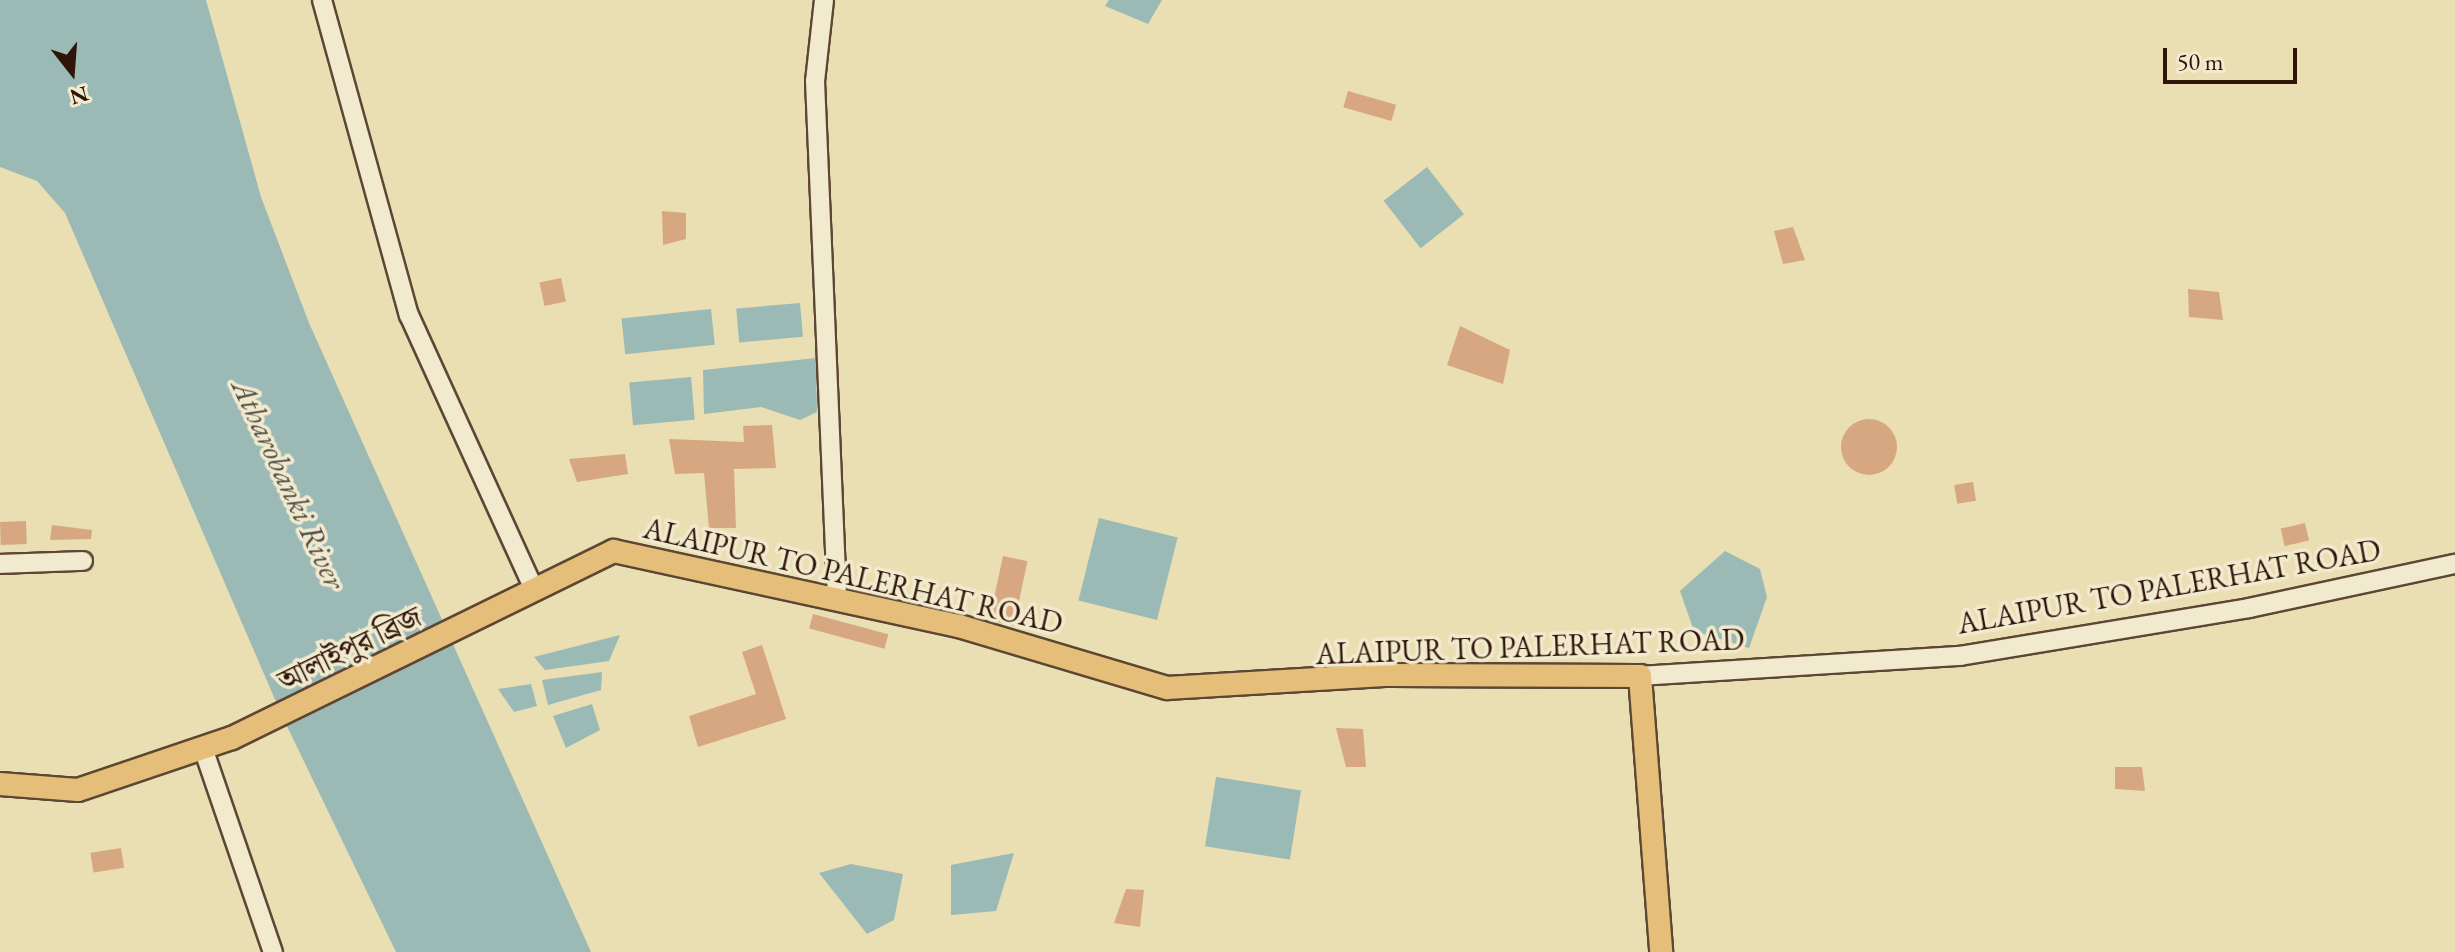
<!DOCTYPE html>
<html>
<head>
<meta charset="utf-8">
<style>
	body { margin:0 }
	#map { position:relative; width:2455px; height:952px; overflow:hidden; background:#eadeb3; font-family:"EB Garamond","Noto Serif Bengali",serif }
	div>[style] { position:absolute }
	.water>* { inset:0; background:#9bbab6; transform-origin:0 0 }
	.building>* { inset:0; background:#d6a781; transform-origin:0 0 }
	.round { border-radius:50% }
	.roads { filter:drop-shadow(2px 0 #5d4634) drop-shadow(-2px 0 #5d4634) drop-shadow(0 2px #5d4634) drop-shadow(0 -2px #5d4634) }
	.minor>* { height:18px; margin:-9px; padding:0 9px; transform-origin:9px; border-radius:9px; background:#f1eace }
	.major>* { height:22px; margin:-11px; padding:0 11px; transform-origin:11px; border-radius:11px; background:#e5bf7a }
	span { translate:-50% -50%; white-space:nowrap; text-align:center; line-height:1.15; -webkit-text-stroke:7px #f1eace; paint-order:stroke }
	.street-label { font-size:30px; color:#2e1409 }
	.water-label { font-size:32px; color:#544e46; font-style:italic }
	.north { position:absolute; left:32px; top:32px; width:80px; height:80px; -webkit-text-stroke:6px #f1eace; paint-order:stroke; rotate:163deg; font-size:22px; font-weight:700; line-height:32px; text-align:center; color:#2e1409 }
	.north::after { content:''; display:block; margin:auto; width:28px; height:36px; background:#2e1409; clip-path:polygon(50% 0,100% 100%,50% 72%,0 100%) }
	.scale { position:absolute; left:2163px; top:48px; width:134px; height:36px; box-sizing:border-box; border:4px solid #2e1409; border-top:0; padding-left:10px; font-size:24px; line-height:28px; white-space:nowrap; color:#2e1409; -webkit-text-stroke:6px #f1eace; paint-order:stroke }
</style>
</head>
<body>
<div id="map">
	<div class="water">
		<i style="clip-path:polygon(0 0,206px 0,261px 197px,309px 323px,591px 952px,396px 952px,283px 718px,65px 213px,37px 181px,0 167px)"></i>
		<i style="clip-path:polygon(1109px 0,1162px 0,1148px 24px,1105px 6px)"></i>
		<i style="left:1427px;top:167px;width:60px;height:55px;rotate:52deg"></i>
		<i style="left:800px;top:303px;width:34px;height:64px;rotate:85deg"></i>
		<i style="left:711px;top:309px;width:36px;height:90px;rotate:84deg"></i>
		<i style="clip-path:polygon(816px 358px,817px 412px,800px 420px,761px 407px,704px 414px,703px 370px)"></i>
		<i style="left:691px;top:377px;width:43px;height:62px;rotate:85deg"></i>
		<i style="left:1099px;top:518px;width:81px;height:85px;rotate:14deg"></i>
		<i style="clip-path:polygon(1725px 551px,1760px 569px,1767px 597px,1749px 648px,1694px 631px,1680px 591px)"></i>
		<i style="clip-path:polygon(620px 635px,609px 661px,545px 670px,534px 657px)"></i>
		<i style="clip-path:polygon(602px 672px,601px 690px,548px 705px,542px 680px)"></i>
		<i style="clip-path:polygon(531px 684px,537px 706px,514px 712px,498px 689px)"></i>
		<i style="clip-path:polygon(592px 704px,600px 730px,566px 748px,553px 716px)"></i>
		<i style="left:1216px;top:777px;width:86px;height:70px;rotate:9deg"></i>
		<i style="clip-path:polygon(1014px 853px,996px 911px,951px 915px,951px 865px)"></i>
		<i style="clip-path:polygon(851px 864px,903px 874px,894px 920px,867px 934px,819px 873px)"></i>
	</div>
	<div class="building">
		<i style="left:1348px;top:91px;width:50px;height:17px;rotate:16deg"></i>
		<i style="clip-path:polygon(662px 211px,686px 213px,686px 239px,663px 245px)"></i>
		<i style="clip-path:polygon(1793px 227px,1805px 260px,1783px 264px,1774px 231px)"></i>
		<i style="left:561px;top:278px;width:24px;height:22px;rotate:78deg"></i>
		<i style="clip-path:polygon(2188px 289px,2219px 292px,2223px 320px,2189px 317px)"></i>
		<i style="clip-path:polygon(1460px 326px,1510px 350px,1503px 384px,1447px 365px)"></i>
		<i class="round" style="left:1841px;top:419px;width:56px;height:56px"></i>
		<i style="clip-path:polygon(772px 425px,776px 468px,734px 469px,736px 528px,709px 528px,704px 473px,675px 474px,669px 439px,744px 442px,743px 426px)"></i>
		<i style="clip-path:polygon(625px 454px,628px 474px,577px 482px,569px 459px)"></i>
		<i style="left:1973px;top:482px;width:19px;height:19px;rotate:81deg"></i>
		<i style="left:26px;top:521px;width:23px;height:26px;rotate:88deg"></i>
		<i style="left:2305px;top:523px;width:18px;height:25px;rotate:77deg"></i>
		<i style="clip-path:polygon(52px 525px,92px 530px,91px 539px,50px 540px)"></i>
		<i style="left:1003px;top:556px;width:25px;height:66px;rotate:12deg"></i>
		<i style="left:813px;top:614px;width:78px;height:15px;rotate:15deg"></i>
		<i style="clip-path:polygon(762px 645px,786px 719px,698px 747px,689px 716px,756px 694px,742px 652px)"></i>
		<i style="clip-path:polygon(1336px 728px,1363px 729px,1366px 767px,1346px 767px)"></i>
		<i style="clip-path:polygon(2115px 767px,2142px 767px,2145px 791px,2115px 789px)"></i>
		<i style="left:121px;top:848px;width:20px;height:31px;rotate:81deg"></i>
		<i style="clip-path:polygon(1126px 889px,1144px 890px,1140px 927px,1114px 923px)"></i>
	</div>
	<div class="roads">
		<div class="minor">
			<i style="left:322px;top:0;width:327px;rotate:74.6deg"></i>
			<i style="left:409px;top:315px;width:301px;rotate:65.5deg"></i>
			<i style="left:824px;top:0;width:81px;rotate:96.3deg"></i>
			<i style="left:815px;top:81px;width:517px;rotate:87.56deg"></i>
			<i style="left:0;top:564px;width:83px;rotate:-2.1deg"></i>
			<i style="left:1640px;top:676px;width:321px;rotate:-3.6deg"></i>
			<i style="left:1960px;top:656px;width:293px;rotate:-9.4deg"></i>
			<i style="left:2249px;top:608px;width:211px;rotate:-12.1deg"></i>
			<i style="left:203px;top:748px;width:216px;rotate:71.1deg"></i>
		</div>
		<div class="major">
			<i style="left:0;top:784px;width:78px;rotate:4.4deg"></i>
			<i style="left:78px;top:790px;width:163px;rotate:-18.7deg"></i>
			<i style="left:232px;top:738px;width:425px;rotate:-26.1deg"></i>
			<i style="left:614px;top:551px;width:353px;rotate:12.3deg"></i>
			<i style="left:959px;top:626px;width:217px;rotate:16.6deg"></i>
			<i style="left:1167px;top:688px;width:222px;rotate:-3.4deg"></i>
			<i style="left:1389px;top:675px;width:251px;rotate:0.2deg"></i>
			<i style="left:1640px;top:676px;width:277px;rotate:85.6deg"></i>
		</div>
	</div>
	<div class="street-label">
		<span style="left:853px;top:576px;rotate:13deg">ALAIPUR TO PALERHAT ROAD</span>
		<span style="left:2169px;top:587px;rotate:-10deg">ALAIPUR TO PALERHAT ROAD</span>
		<span style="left:1530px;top:647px;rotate:-2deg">ALAIPUR TO PALERHAT ROAD</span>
		<span style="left:350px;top:649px;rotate:-26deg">আলাইপুর ব্রিজ</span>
	</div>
	<div class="water-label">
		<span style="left:289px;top:484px;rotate:65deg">Atharobanki River</span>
	</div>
	<div class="north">N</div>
	<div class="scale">50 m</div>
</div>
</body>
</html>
